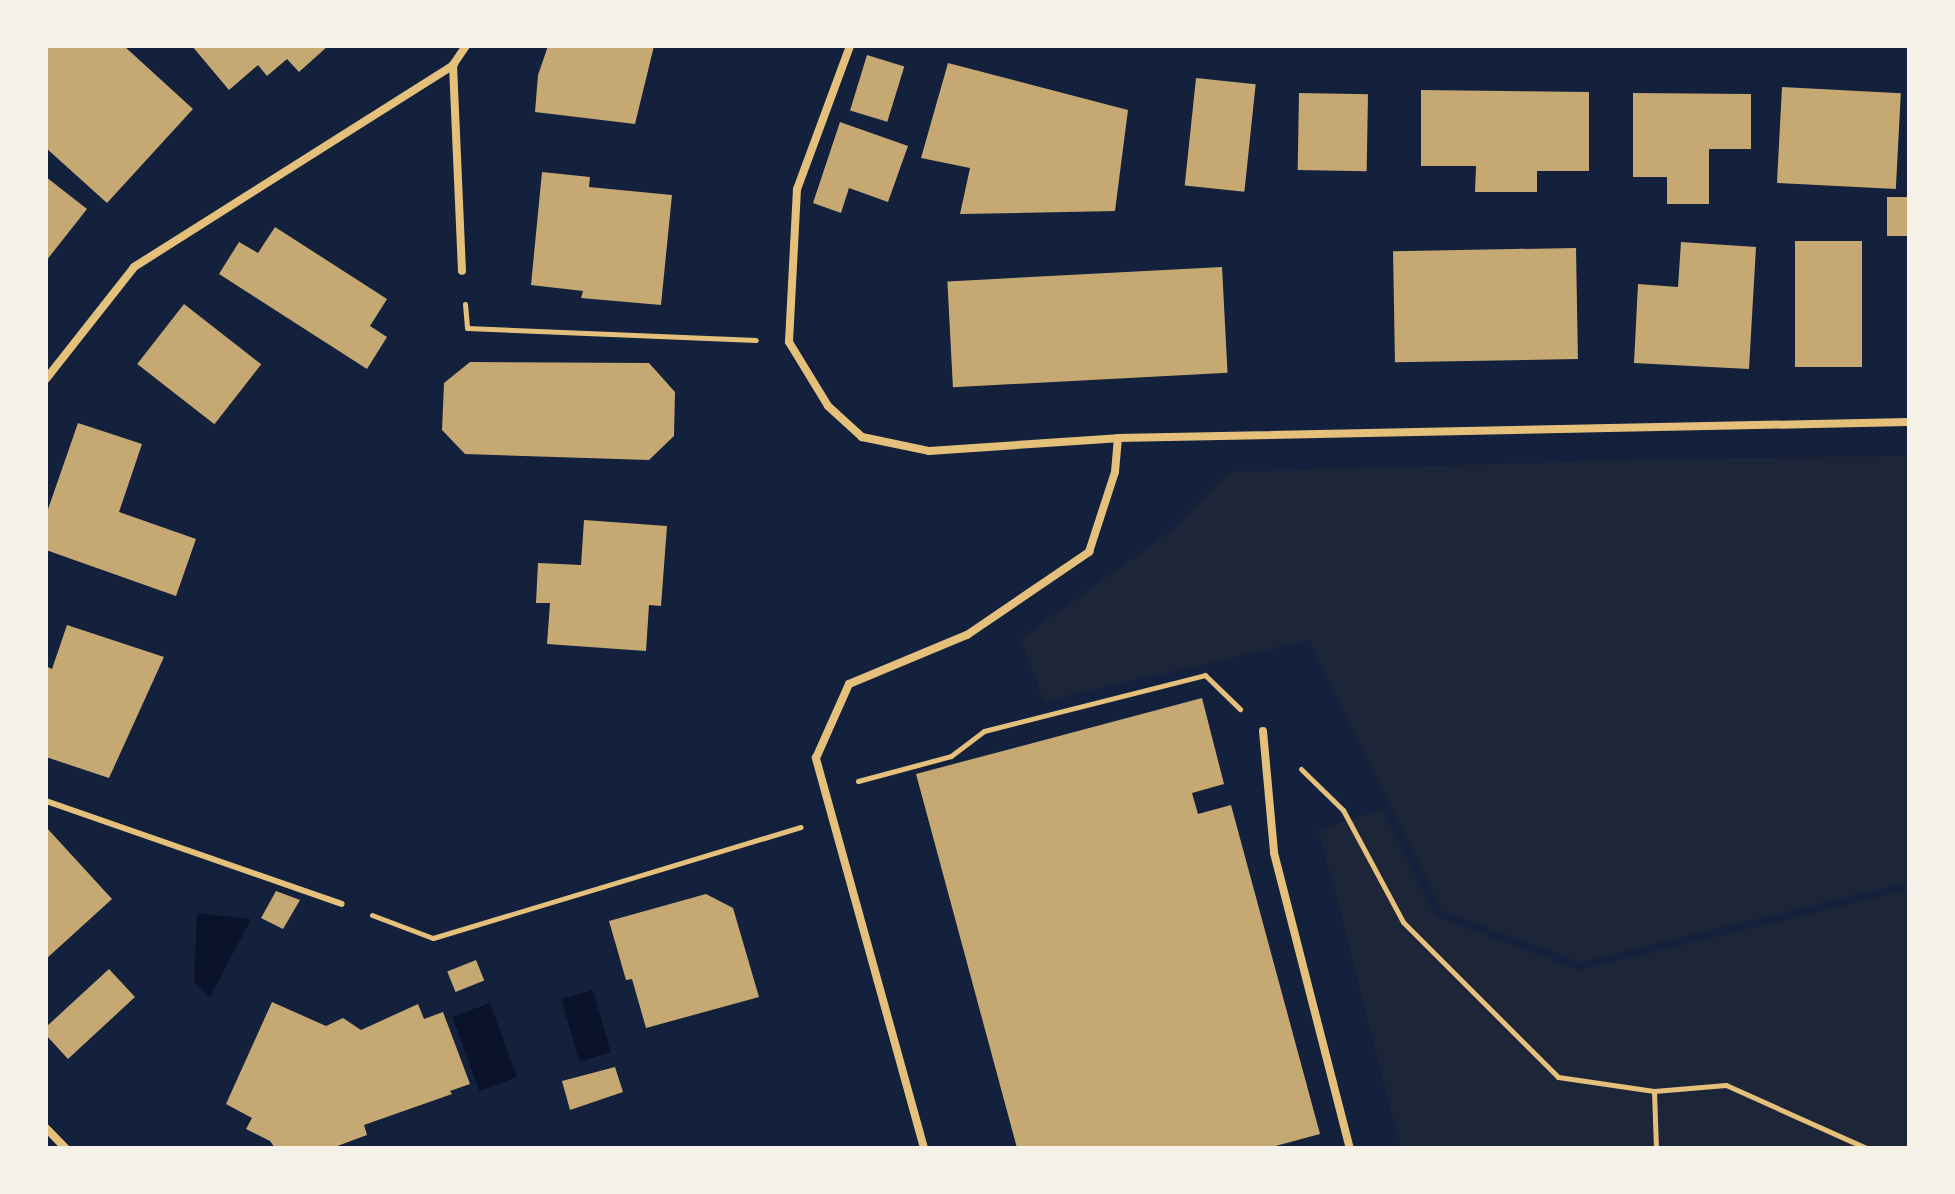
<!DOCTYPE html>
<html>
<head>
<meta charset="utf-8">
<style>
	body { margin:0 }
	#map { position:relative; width:1955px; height:1194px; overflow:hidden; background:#14213d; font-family:"IBM Plex Sans",sans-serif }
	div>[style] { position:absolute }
	.green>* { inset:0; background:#1d2539 }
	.water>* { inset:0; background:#0b132b; transform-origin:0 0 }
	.building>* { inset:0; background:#c6a872; transform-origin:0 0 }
	.path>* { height:5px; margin:-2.5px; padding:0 2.5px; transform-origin:2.5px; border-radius:2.5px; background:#e5c07b }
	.service>* { height:6px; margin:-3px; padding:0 3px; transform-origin:3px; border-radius:3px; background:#e5c07b }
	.minor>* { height:8px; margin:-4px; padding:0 4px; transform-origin:4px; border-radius:4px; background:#e5c07b }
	span { translate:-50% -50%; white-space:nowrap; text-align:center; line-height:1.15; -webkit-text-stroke:6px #f6f1e7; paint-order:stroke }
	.frame { position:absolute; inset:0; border:48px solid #f6f1e7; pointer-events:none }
</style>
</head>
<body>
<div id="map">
	<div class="green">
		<i style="clip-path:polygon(1909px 456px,1909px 882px,1580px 962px,1442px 911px,1309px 640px,1044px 701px,1021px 639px,1175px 528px,1229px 472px,1665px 459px)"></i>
		<i style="clip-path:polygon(1382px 809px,1436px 916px,1579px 970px,1909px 890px,1909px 1148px,1401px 1148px,1319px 830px)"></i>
	</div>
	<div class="water">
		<i style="clip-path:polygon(197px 913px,251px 919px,210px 997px,194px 982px)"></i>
		<i style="left:593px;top:990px;width:65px;height:33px;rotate:74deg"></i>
		<i style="left:490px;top:1003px;width:79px;height:40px;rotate:70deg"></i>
	</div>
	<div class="building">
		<i style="clip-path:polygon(46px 46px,124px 46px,193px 109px,107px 203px,46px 148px)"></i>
		<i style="clip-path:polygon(192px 46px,328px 46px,299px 72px,287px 59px,267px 76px,258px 65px,229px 90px)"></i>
		<i style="clip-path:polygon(548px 46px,654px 46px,635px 124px,535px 112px,538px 75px)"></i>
		<i style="left:867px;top:55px;width:39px;height:58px;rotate:17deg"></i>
		<i style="clip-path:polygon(948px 63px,1128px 110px,1115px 211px,960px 214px,970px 168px,921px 158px)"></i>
		<i style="left:1196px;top:78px;width:60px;height:108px;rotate:6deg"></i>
		<i style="left:1782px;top:87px;width:119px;height:96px;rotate:3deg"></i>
		<i style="clip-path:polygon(1421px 90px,1589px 92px,1589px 171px,1537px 171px,1537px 192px,1475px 192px,1476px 166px,1421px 166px)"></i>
		<i style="left:1299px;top:93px;width:69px;height:77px;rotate:1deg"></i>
		<i style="clip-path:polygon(1633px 93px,1751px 94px,1751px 149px,1709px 149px,1709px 204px,1667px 204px,1667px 177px,1633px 177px)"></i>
		<i style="clip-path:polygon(840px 122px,908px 146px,888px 202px,849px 188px,841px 213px,813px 203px)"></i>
		<i style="clip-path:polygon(542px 172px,590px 177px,589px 187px,672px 195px,661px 305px,581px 298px,583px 291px,531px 285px)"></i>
		<i style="clip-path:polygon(46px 177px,87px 209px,46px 261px)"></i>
		<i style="left:1887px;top:197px;width:22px;height:39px"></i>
		<i style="clip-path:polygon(275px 227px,387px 299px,370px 326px,387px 337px,367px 369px,219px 274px,239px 242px,258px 253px)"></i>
		<i style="left:1795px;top:241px;width:67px;height:126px"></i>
		<i style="clip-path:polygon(1681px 242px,1756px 247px,1749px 369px,1634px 363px,1638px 284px,1678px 287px)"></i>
		<i style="left:1576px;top:248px;width:111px;height:183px;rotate:89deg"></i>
		<i style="left:1222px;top:267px;width:106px;height:275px;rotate:87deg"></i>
		<i style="left:184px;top:304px;width:98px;height:76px;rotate:38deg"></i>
		<i style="clip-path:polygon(470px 362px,649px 363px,675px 392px,674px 436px,649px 460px,465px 454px,442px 430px,444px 383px)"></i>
		<i style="clip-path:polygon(78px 423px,142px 444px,119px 512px,196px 539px,176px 596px,46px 550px,46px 515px)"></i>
		<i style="clip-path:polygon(584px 520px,667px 526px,661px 606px,649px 605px,646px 651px,547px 644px,550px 603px,536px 603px,538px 563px,581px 565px)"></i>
		<i style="clip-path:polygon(67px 625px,164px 657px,109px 778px,46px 757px,46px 666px,52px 669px)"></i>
		<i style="clip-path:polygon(1202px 698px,1224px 784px,1192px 793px,1198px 814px,1231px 805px,1320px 1134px,1268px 1148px,1017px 1148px,916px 774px)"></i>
		<i style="clip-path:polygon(46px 827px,112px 899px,46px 959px)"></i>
		<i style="clip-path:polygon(276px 891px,300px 900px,283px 929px,261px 918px)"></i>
		<i style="clip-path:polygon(706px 894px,733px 908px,759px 997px,646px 1028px,632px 979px,626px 980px,609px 921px)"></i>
		<i style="left:476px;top:960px;width:22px;height:31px;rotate:68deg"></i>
		<i style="clip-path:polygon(109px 969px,135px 997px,68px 1059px,46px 1035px,46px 1027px)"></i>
		<i style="clip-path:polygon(272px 1002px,326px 1026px,343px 1018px,361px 1030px,418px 1004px,424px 1019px,443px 1012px,470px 1084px,450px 1091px,452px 1094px,364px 1125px,367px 1135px,332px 1148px,275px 1148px,270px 1141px,246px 1129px,252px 1118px,226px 1104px)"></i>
		<i style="clip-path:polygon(615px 1067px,623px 1092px,570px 1110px,562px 1081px)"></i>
	</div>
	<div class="path">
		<i style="left:465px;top:304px;width:24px;rotate:85deg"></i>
		<i style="left:467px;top:328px;width:289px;rotate:2.4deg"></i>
		<i style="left:1301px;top:769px;width:59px;rotate:44.3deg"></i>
		<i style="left:1343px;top:810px;width:127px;rotate:61.8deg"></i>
		<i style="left:1403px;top:922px;width:219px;rotate:45deg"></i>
		<i style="left:1558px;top:1077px;width:97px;rotate:8.3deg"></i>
		<i style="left:1654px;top:1091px;width:72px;rotate:-4.8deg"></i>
		<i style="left:1726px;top:1085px;width:154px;rotate:24.2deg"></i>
		<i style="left:858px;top:781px;width:96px;rotate:-15deg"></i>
		<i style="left:951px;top:756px;width:41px;rotate:-37.1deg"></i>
		<i style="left:984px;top:731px;width:228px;rotate:-14.2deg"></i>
		<i style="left:1205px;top:675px;width:49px;rotate:44.2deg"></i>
		<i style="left:372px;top:915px;width:65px;rotate:20.7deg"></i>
		<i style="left:433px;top:938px;width:384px;rotate:-16.8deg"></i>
		<i style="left:1654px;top:1091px;width:57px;rotate:88deg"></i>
	</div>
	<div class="service">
		<i style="left:46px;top:801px;width:313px;rotate:19.2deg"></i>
	</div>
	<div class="minor">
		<i style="left:850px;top:46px;width:153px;rotate:110.3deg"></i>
		<i style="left:797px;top:189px;width:153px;rotate:93deg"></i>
		<i style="left:789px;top:342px;width:75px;rotate:58.6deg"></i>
		<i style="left:828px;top:406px;width:46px;rotate:42.4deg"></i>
		<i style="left:862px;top:437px;width:68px;rotate:11.8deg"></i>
		<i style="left:929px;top:451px;width:189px;rotate:-3.9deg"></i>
		<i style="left:1118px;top:438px;width:791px;rotate:-1.16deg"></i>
		<i style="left:453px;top:65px;width:206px;rotate:87.5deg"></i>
		<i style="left:46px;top:379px;width:142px;rotate:-51.8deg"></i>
		<i style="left:134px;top:267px;width:378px;rotate:-32.3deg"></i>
		<i style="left:453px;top:65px;width:23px;rotate:-56deg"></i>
		<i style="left:1263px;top:731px;width:122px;rotate:84.8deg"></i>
		<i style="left:1274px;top:853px;width:305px;rotate:75.6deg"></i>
		<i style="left:46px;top:1128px;width:28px;rotate:46deg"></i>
		<i style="left:924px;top:1148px;width:405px;rotate:-105.5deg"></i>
		<i style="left:816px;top:758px;width:81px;rotate:-66deg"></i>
		<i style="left:849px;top:684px;width:128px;rotate:-22.6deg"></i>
		<i style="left:967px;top:635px;width:148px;rotate:-34.2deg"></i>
		<i style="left:1089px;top:552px;width:84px;rotate:-72deg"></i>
		<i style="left:1115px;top:472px;width:34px;rotate:-85deg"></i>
	</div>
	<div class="frame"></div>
</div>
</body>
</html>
